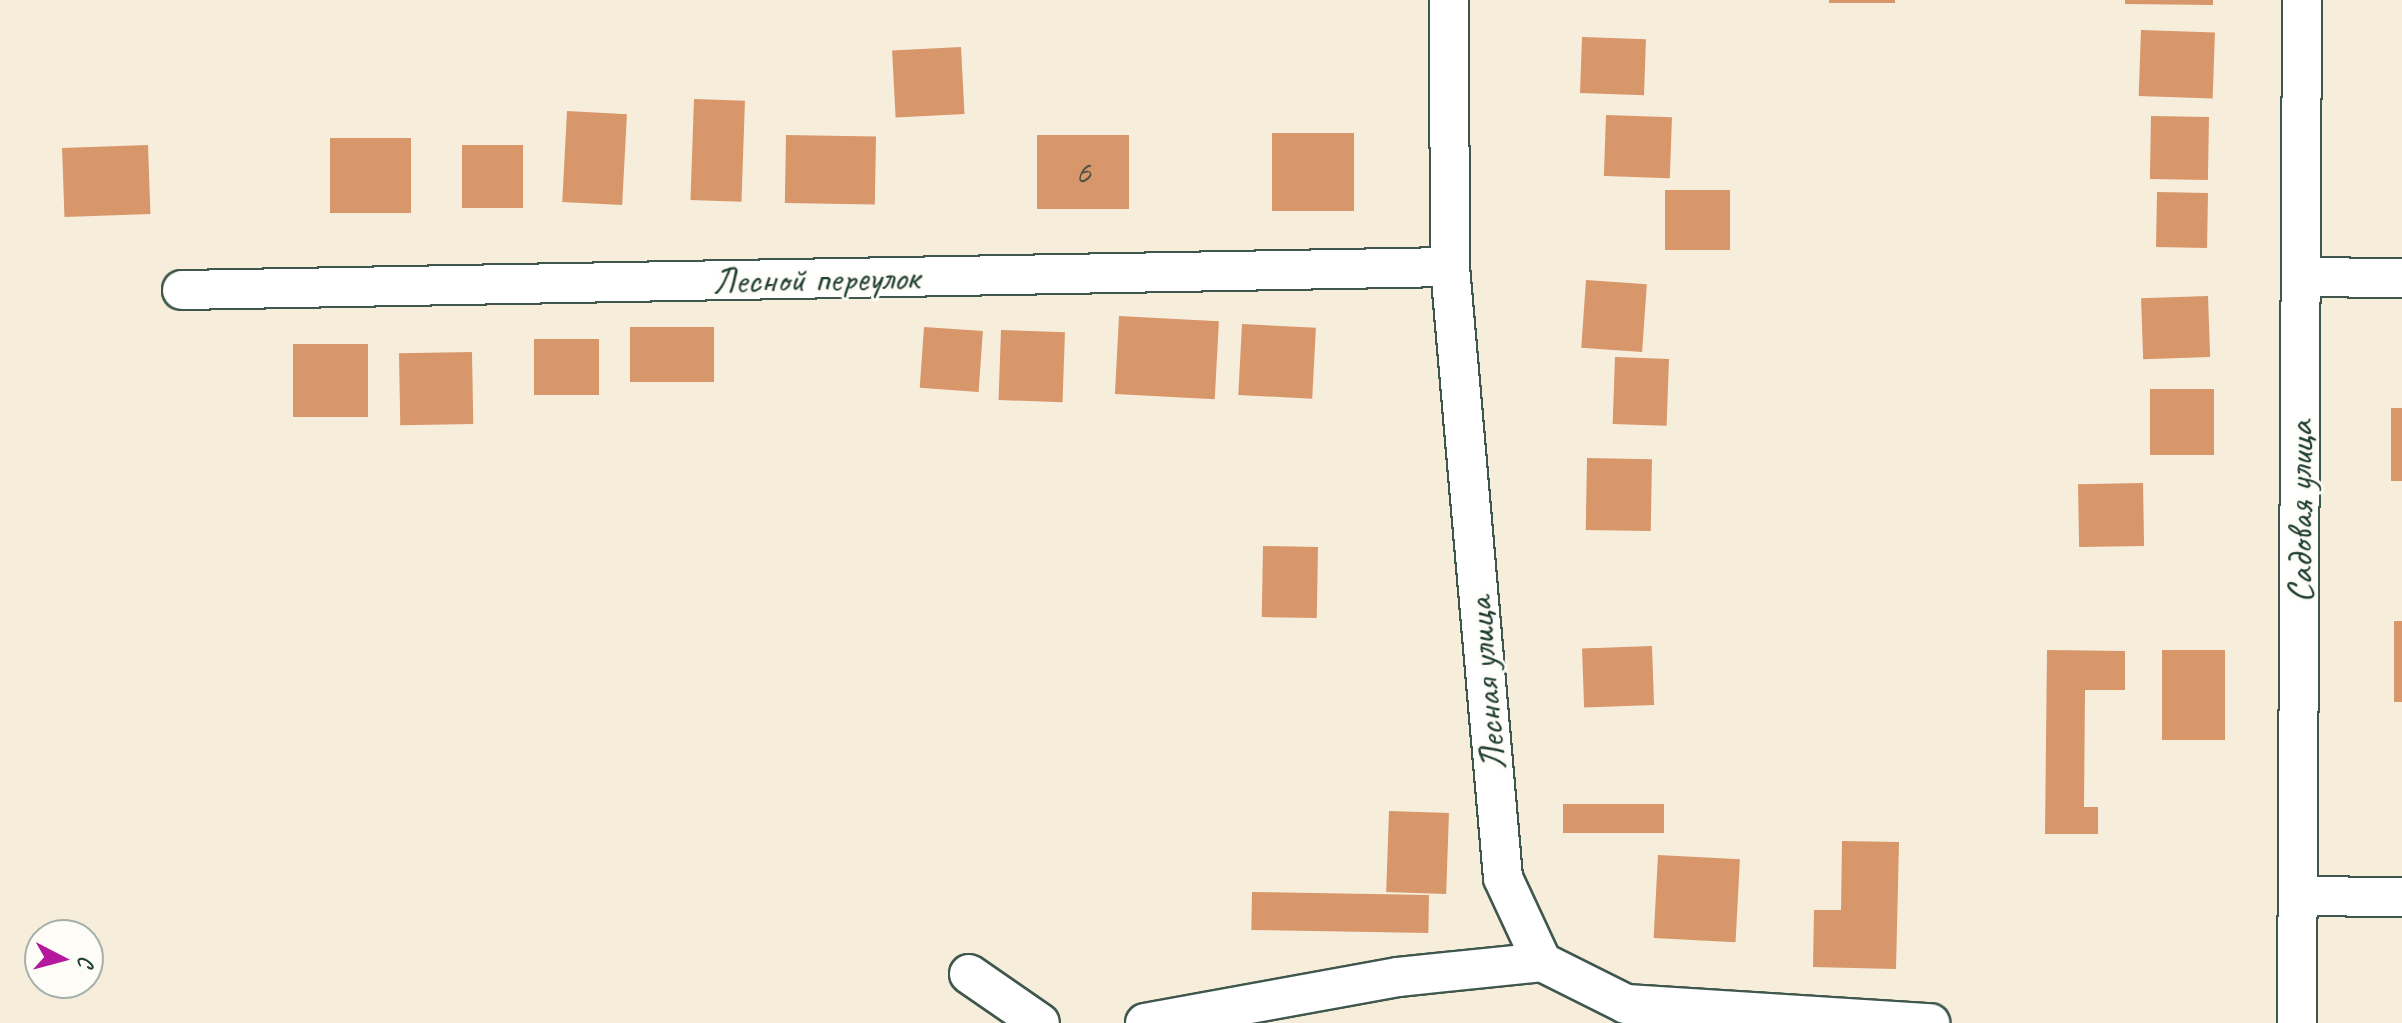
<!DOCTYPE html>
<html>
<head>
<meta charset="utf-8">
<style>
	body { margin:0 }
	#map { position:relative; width:2402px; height:1023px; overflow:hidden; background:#f7eddb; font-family:Caveat,sans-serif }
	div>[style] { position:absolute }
	.building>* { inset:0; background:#d7976b; transform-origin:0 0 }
	.roads { filter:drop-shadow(2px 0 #3f574d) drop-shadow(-2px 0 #3f574d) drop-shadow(0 2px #3f574d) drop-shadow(0 -2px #3f574d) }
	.minor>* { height:38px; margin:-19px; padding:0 19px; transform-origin:19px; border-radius:19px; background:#fff }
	span { translate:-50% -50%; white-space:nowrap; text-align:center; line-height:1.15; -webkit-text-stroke:6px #fdfcf7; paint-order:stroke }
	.number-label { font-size:34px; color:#4d5442 }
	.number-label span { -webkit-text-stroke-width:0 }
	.street-label { font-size:38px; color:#1f3d34 }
	.north { position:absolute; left:24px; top:919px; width:80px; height:80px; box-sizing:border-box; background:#fdfcf7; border:2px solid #a4b0a9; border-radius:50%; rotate:96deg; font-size:22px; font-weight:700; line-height:32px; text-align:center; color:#1f3d34 }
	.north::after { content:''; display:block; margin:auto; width:28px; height:36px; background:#b5179e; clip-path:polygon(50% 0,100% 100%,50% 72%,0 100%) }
</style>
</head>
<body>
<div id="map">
	<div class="building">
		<i style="left:1829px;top:0;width:66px;height:3px"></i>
		<i style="clip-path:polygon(2125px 0,2213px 0,2213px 5px,2125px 4px)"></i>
		<i style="left:2141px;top:30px;width:74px;height:66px;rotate:2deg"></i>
		<i style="left:1582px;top:37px;width:64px;height:56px;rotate:2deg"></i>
		<i style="left:961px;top:47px;width:67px;height:69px;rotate:87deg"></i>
		<i style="left:694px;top:99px;width:51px;height:101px;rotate:2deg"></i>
		<i style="left:567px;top:111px;width:60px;height:91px;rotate:3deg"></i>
		<i style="left:1606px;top:115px;width:66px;height:61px;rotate:2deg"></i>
		<i style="left:2151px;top:116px;width:58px;height:63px;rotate:1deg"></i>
		<i style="left:1272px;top:133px;width:82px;height:78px"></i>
		<i style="left:786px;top:135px;width:90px;height:68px;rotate:1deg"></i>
		<i style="left:1037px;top:135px;width:92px;height:74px"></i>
		<i style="left:411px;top:138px;width:75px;height:81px;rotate:90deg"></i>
		<i style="left:148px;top:145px;width:69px;height:86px;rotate:88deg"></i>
		<i style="left:462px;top:145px;width:61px;height:63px"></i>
		<i style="left:1665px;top:190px;width:65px;height:60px"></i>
		<i style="left:2157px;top:192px;width:51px;height:55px;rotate:1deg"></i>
		<i style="left:1586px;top:280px;width:61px;height:68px;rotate:4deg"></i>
		<i style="left:2208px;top:296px;width:61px;height:67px;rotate:88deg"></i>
		<i style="left:1119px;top:316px;width:100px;height:78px;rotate:3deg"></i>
		<i style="left:1242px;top:324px;width:74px;height:71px;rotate:3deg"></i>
		<i style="left:630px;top:327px;width:84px;height:55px"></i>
		<i style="left:924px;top:327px;width:59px;height:61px;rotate:4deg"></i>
		<i style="left:1001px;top:330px;width:64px;height:70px;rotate:2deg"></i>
		<i style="left:534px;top:339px;width:65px;height:56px"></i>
		<i style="left:293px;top:344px;width:75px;height:73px"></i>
		<i style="left:472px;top:352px;width:72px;height:73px;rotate:89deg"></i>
		<i style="left:1615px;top:357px;width:54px;height:67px;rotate:2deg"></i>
		<i style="left:2150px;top:389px;width:64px;height:66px"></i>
		<i style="left:2391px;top:408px;width:11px;height:73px"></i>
		<i style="left:1587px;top:458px;width:65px;height:72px;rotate:1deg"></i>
		<i style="left:2143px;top:483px;width:63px;height:65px;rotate:89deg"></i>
		<i style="left:1263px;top:546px;width:55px;height:71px;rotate:1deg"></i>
		<i style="left:2394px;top:621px;width:8px;height:81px"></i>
		<i style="left:1652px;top:646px;width:59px;height:70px;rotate:88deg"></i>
		<i style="clip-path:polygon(2047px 650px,2125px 651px,2125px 690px,2085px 690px,2084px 807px,2098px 807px,2098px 834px,2045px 834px)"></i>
		<i style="left:2162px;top:650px;width:63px;height:90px"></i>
		<i style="left:1563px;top:804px;width:101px;height:29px"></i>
		<i style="left:1389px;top:811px;width:60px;height:81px;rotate:2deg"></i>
		<i style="clip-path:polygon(1842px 841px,1899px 842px,1896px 969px,1813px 967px,1814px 910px,1841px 910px)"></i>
		<i style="left:1658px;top:855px;width:82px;height:83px;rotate:3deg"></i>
		<i style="left:1252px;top:892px;width:177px;height:38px;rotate:1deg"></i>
	</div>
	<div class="roads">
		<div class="minor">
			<i style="left:1449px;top:0;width:267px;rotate:89.8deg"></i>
			<i style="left:1450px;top:267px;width:613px;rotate:85.04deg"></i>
			<i style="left:1503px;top:878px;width:93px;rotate:65.1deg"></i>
			<i style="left:1542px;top:962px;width:94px;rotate:26.6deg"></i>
			<i style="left:1626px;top:1004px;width:305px;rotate:3.6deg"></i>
			<i style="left:2301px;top:277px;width:101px;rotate:0.6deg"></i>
			<i style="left:182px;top:290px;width:1268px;rotate:-1.04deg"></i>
			<i style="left:2299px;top:896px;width:103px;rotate:0.6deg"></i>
			<i style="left:969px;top:974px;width:86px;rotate:34.6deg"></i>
			<i style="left:1145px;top:1023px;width:257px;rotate:-10.3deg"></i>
			<i style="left:1398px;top:977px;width:145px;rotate:-5.9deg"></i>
			<i style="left:2297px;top:1023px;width:1023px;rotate:-89.72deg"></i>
		</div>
	</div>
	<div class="number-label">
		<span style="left:1083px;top:172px">6</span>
	</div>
	<div class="street-label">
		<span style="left:816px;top:279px;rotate:-1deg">Лесной переулок</span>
		<span style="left:2300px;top:512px;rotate:-90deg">Садовая улица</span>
		<span style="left:1486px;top:684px;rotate:-95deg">Лесная улица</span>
	</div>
	<div class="north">С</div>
</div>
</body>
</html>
